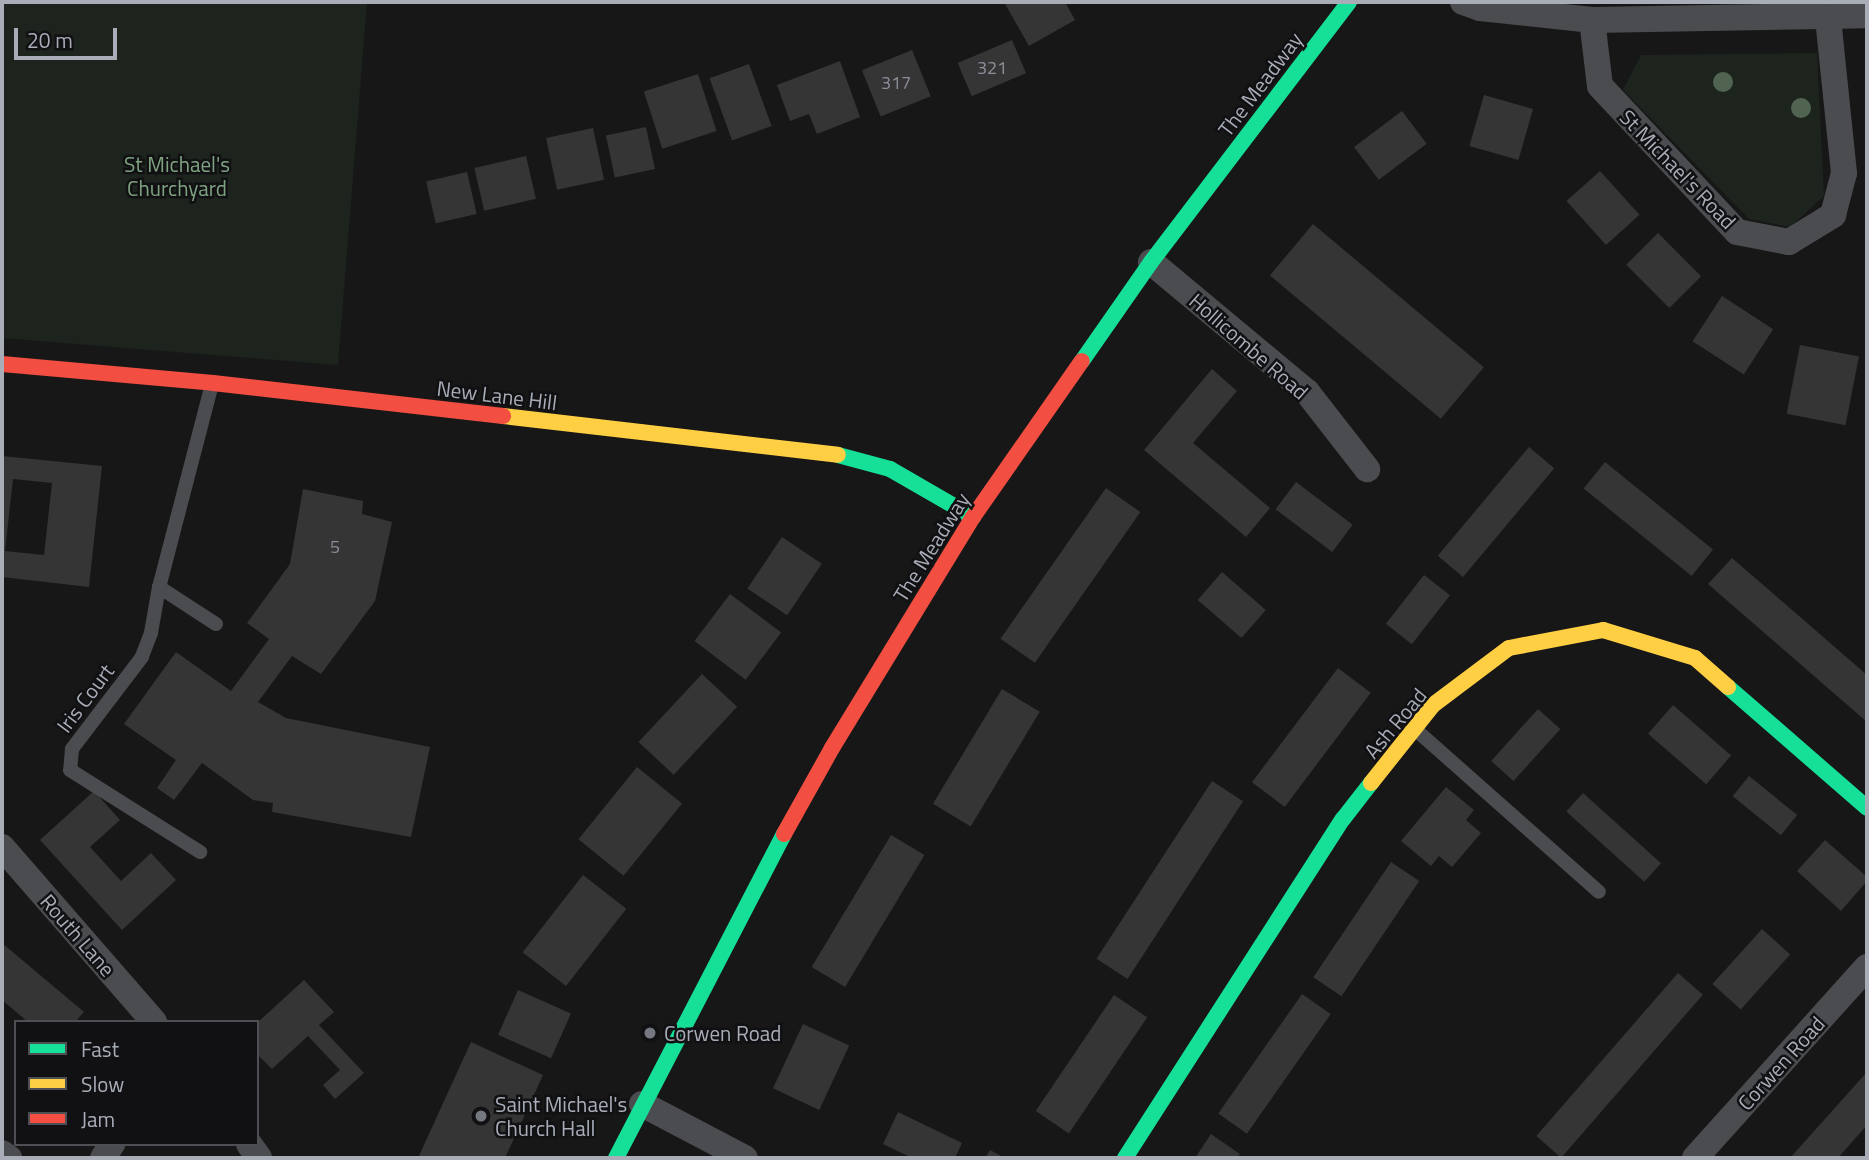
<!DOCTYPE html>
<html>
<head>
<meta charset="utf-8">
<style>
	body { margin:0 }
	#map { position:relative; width:1869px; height:1160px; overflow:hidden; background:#171717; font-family:"Titillium Web",sans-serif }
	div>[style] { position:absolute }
	.green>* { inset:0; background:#1d241e }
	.building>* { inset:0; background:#353536; transform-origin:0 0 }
	.lane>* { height:14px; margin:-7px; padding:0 7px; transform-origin:7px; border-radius:7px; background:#4b4c50 }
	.street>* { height:26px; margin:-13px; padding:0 13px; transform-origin:13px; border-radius:13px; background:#4b4c50 }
	.fast>* { height:16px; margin:-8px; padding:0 8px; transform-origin:8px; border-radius:8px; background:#16e098 }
	.slow>* { height:16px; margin:-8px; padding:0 8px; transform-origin:8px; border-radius:8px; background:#ffcf43 }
	.jam>* { height:16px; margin:-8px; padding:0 8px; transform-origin:8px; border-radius:8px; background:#f24e42 }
	.trees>* { width:20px; height:20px; margin:-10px; border-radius:50%; background:#506451 }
	.dots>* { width:19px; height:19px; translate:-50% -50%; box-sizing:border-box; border:4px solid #111113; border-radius:50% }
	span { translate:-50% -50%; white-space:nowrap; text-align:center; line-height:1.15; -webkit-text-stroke:5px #111113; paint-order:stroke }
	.number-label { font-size:18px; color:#8b8f98 }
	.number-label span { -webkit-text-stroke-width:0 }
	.street-label { font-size:21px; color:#a8adb8 }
	.park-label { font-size:21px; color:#7fa381 }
	.poi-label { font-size:21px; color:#a8adb8 }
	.left { translate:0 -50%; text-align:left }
	.frame { position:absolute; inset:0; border:4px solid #a8adb8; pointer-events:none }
	.legend { position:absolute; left:14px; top:1020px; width:245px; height:126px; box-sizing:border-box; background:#111113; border:2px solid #4d4f55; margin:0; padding:9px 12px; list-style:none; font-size:21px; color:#a8adb8 }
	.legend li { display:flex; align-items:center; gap:14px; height:35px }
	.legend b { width:35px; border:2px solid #4d4f55 }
	.scale { position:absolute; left:14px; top:28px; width:103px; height:32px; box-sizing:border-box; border:4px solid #a8adb8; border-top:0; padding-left:9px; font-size:21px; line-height:24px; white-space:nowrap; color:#a8adb8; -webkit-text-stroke:5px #111113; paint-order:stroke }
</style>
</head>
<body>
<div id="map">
	<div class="green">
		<i style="clip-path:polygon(2px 2px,367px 2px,338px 365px,2px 338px)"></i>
		<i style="clip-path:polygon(1817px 53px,1824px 196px,1790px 227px,1749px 219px,1623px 90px,1641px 55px)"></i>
	</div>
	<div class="building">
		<i style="clip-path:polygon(1004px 2px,1065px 2px,1075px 20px,1029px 46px)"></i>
		<i style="left:1012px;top:40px;width:36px;height:59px;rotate:67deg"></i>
		<i style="left:912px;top:50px;width:50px;height:54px;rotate:68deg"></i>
		<i style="clip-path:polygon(840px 61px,860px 117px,817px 134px,809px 114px,790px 121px,777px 85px)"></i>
		<i style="left:749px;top:64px;width:66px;height:42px;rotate:70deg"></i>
		<i style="left:698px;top:74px;width:60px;height:57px;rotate:72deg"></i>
		<i style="left:1484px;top:95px;width:51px;height:53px;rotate:16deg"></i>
		<i style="left:1402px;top:111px;width:41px;height:60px;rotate:53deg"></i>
		<i style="left:646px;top:127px;width:43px;height:41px;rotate:78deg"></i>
		<i style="left:593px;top:128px;width:53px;height:48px;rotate:78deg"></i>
		<i style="left:526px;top:156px;width:44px;height:53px;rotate:77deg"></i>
		<i style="left:1600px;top:171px;width:59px;height:45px;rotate:48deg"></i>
		<i style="left:467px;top:172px;width:43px;height:42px;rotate:77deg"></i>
		<i style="left:1313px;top:224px;width:223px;height:67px;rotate:40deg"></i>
		<i style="left:1658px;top:233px;width:61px;height:45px;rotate:45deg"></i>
		<i style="left:1722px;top:296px;width:61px;height:54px;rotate:33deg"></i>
		<i style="left:1800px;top:345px;width:60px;height:70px;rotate:11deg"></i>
		<i style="clip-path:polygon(1212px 369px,1237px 391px,1193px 443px,1270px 508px,1246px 537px,1144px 450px)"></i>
		<i style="left:1529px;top:447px;width:33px;height:142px;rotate:40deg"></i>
		<i style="clip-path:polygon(evenodd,2px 456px,102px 466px,89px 587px,2px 577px,2px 456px,13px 479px,52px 483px,44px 555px,5px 551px,13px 479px)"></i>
		<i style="left:1605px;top:462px;width:139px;height:34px;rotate:39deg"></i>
		<i style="left:1296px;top:482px;width:71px;height:34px;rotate:37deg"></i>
		<i style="left:1106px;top:488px;width:42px;height:184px;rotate:35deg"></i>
		<i style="clip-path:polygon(303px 489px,363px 501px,362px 514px,392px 522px,375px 601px,321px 674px,292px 656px,258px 702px,286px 718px,430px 747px,411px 837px,272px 812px,273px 803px,253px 800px,202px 763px,174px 800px,157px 788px,176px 760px,124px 724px,176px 652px,231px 691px,269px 639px,247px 623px,290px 564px)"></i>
		<i style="left:782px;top:537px;width:48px;height:62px;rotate:34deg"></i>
		<i style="clip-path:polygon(1732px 558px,1867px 675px,1867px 722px,1708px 584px)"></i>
		<i style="left:1222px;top:572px;width:58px;height:37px;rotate:41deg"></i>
		<i style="left:1424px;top:575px;width:33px;height:62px;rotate:38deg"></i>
		<i style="left:730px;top:594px;width:64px;height:59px;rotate:37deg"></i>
		<i style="left:1338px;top:668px;width:41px;height:143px;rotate:37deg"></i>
		<i style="left:702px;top:674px;width:48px;height:93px;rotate:43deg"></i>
		<i style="left:1002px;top:689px;width:44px;height:134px;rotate:31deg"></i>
		<i style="left:1673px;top:705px;width:77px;height:38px;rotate:41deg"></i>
		<i style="left:1538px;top:709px;width:30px;height:70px;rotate:42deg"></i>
		<i style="left:637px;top:767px;width:58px;height:93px;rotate:39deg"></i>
		<i style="left:1749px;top:776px;width:62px;height:26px;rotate:39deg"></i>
		<i style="left:1212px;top:781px;width:37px;height:212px;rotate:33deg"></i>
		<i style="clip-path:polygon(1446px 787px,1474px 810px,1466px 820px,1481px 833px,1452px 867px,1439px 856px,1431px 866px,1401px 841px)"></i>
		<i style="clip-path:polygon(94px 791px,120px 820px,90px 847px,121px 881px,151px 853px,176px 880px,122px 930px,40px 840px)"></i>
		<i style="left:1583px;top:793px;width:105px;height:25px;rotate:42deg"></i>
		<i style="left:891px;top:835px;width:39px;height:154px;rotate:31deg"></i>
		<i style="clip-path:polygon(1825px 840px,1867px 877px,1867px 881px,1841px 911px,1797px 871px)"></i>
		<i style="left:1391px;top:862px;width:34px;height:139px;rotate:34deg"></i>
		<i style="left:583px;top:875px;width:55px;height:98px;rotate:38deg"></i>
		<i style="left:1762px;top:929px;width:38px;height:74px;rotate:42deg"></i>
		<i style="clip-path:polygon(2px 943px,84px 1012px,75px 1022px,28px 1022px,2px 1000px)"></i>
		<i style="left:1678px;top:973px;width:33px;height:216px;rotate:41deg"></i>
		<i style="clip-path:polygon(304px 980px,334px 1012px,319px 1025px,364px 1073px,335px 1099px,323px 1085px,340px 1070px,308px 1036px,272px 1069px,257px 1054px,257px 1023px)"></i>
		<i style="left:518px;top:990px;width:58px;height:49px;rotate:24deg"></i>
		<i style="left:1302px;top:994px;width:35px;height:146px;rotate:35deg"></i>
		<i style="left:1114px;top:995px;width:40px;height:140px;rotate:34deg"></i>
		<i style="left:803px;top:1024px;width:51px;height:71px;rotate:25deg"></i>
		<i style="clip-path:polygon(471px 1042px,543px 1075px,505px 1158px,418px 1158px)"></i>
		<i style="clip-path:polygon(1867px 1072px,1867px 1125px,1838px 1158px,1790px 1158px)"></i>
		<i style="clip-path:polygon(898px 1112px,962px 1143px,955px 1158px,912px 1158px,883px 1144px)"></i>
		<i style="clip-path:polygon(1211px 1134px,1240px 1154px,1237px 1158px,1195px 1158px)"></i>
		<i style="clip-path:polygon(990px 1150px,1005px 1158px,985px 1158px)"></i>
	</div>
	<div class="lane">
		<i style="left:212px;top:384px;width:210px;rotate:104.6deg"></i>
		<i style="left:159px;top:587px;width:68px;rotate:33deg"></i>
		<i style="left:159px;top:587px;width:47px;rotate:99.9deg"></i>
		<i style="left:151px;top:633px;width:26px;rotate:111deg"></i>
		<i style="left:142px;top:657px;width:116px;rotate:127.3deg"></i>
		<i style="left:72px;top:749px;width:21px;rotate:95deg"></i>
		<i style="left:70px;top:770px;width:154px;rotate:32.2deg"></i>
		<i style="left:1416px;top:730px;width:244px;rotate:41.5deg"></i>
	</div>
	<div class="street">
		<i style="left:1463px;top:2px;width:18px;rotate:19deg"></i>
		<i style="left:1480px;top:8px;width:113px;rotate:6.1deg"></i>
		<i style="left:1592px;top:20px;width:275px;rotate:-1deg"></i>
		<i style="left:1592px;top:20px;width:66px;rotate:83.1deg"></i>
		<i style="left:1600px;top:86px;width:200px;rotate:46.8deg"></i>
		<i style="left:1737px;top:232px;width:53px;rotate:10.9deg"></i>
		<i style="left:1789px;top:242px;width:52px;rotate:-31.5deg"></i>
		<i style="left:1833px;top:215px;width:43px;rotate:-75.3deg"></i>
		<i style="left:1844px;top:173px;width:156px;rotate:-95.9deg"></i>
		<i style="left:1151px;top:262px;width:203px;rotate:39.8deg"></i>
		<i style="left:1307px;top:392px;width:98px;rotate:52.1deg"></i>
		<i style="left:2px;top:847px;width:232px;rotate:49deg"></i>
		<i style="left:642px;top:1104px;width:116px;rotate:27.7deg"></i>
		<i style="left:249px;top:1144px;width:17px;rotate:54deg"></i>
		<i style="left:2px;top:1153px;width:9px;rotate:36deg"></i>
		<i style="left:103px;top:1158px;width:17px;rotate:-57deg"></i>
		<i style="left:1695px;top:1158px;width:257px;rotate:-48deg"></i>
	</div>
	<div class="fast">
		<i style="left:1082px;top:361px;width:121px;rotate:-55.1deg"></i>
		<i style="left:1151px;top:262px;width:327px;rotate:-52.7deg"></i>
		<i style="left:838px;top:455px;width:54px;rotate:15.1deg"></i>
		<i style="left:890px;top:469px;width:96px;rotate:30deg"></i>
		<i style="left:1728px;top:687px;width:184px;rotate:41deg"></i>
		<i style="left:616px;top:1158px;width:365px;rotate:-62.6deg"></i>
		<i style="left:1125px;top:1158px;width:403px;rotate:-57.3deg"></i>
		<i style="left:1343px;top:819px;width:46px;rotate:-52.1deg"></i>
	</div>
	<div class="slow">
		<i style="left:503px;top:416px;width:337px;rotate:6.6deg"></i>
		<i style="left:1371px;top:783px;width:100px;rotate:-51.5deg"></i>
		<i style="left:1433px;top:705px;width:95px;rotate:-36.9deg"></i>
		<i style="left:1509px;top:648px;width:96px;rotate:-10.8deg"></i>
		<i style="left:1603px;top:630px;width:96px;rotate:16.9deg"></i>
		<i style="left:1695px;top:658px;width:44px;rotate:41.3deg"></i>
	</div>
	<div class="jam">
		<i style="left:2px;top:364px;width:212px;rotate:5.1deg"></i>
		<i style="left:213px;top:383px;width:292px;rotate:6.5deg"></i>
		<i style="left:784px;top:834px;width:98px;rotate:-60.8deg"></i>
		<i style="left:832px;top:748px;width:271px;rotate:-58.6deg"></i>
		<i style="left:973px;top:517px;width:190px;rotate:-55.1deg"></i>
	</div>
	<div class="trees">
		<i style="left:1723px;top:82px"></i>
		<i style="left:1801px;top:108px"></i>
	</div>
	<div class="dots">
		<i style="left:650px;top:1033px;background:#757880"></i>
		<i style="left:481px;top:1116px;background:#757880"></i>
	</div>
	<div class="number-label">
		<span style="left:992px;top:68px">321</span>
		<span style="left:896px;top:83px">317</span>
		<span style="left:335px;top:547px">5</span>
	</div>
	<div class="street-label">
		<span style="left:1260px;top:84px;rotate:-53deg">The Meadway</span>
		<span style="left:1678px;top:169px;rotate:46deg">St Michael's Road</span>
		<span style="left:1249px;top:346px;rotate:41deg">Hollicombe Road</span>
		<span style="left:497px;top:395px;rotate:7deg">New Lane Hill</span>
		<span style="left:931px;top:547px;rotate:-58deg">The Meadway</span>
		<span style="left:85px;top:698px;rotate:-53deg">Iris Court</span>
		<span style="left:1395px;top:723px;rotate:-50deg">Ash Road</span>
		<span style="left:78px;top:935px;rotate:49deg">Routh Lane</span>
		<span style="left:1781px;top:1063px;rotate:-48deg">Corwen Road</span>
	</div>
	<div class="park-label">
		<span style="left:177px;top:176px">St Michael's<br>Churchyard</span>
	</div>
	<div class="poi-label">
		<span class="left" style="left:664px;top:1033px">Corwen Road</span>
		<span class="left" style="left:495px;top:1116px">Saint Michael's<br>Church Hall</span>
	</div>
	<div class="frame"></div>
	<ul class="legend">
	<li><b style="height:9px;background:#16e098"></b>Fast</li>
	<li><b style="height:9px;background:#ffcf43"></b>Slow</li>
	<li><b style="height:9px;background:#f24e42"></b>Jam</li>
	</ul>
	<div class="scale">20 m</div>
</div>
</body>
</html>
